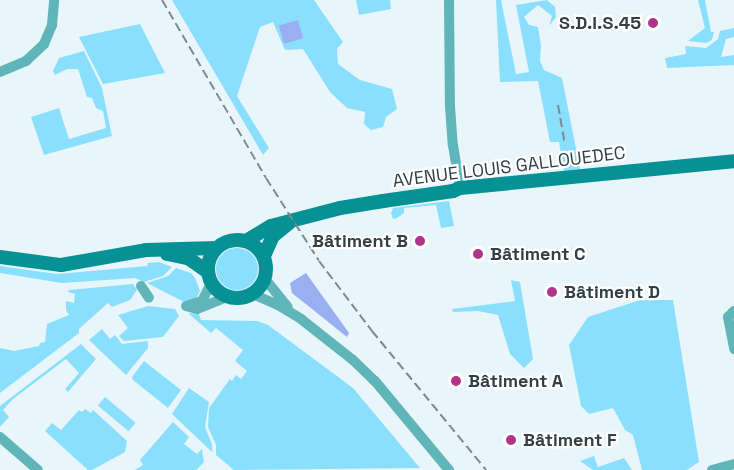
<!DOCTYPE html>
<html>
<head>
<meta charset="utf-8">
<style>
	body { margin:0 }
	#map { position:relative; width:734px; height:470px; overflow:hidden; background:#e8f6fc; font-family:"Space Grotesk",sans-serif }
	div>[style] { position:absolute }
	.green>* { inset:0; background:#8adffd; transform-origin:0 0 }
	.round { border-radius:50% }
	.water>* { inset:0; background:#9aaff2; transform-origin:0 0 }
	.street>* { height:10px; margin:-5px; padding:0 5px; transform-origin:5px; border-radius:5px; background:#5fb5b8 }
	.secondary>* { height:14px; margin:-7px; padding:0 7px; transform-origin:7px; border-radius:7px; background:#069195 }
	.secondary>.ring { margin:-7px; padding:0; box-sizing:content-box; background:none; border:14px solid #069195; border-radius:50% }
	.rail>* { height:2px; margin-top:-1px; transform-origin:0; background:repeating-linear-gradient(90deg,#7b8a8f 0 9px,transparent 0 13.5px) }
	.dots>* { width:16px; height:16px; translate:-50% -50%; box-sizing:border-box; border:3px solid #fff; border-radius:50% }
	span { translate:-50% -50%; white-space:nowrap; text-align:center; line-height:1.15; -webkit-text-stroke:4.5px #fff; paint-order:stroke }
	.poi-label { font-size:18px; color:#314045; font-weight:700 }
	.right { translate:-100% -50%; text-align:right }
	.left { translate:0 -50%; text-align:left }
	.street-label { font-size:18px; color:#314045 }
</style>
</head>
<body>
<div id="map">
	<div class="green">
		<i style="clip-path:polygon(172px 0,314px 0,343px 42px,337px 49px,338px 64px,360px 80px,392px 89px,397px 109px,386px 117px,383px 127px,371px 130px,364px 124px,365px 112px,347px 108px,330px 92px,303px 49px,285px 50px,273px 22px,260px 27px,237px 96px,269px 148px,263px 155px)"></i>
		<i style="clip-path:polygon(356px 0,390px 0,391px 9px,359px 15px)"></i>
		<i style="clip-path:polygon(496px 0,501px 0,516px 74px,529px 72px,516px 5px,547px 0,555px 7px,556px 17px,549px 26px,552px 16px,538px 5px,524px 17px,529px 25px,538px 27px,541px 46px,540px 61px,544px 70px,562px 78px,580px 169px,564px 171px,559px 142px,550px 142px,538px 81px,500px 82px)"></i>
		<i style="clip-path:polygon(698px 0,705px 0,711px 32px,714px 32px,712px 40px,706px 43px,688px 41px,705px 28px)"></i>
		<i style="clip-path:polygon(140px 24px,165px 73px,103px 84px,79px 37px)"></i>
		<i style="clip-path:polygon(734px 28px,734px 37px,726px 39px,721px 57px,734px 55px,734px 65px,667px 68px,665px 58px,686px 54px,685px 46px,706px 48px,718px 39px,720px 31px)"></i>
		<i style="clip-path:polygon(84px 51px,102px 88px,112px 136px,44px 155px,31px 117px,59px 108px,69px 139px,106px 128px,103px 111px,96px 108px,92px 98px,87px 97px,78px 69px,67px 69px,55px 75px,53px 71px,59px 58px)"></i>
		<i style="clip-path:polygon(449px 201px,454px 226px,441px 228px,436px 205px,404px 208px,404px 213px,397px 218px,393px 219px,391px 213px,393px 208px)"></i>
		<i class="round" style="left:216px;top:248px;width:42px;height:42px"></i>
		<i style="clip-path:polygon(159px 262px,172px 267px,163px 276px,144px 282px,135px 278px,62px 283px,0 273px,0 266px,57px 274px,147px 266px,148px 263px)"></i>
		<i style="clip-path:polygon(176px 268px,191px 273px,195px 278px,200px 291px,196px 299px,184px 302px,147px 283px,168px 276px)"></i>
		<i style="clip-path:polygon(511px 280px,520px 282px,533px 359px,524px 368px,510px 354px,498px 315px,478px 311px,453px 312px,452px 309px,515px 301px)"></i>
		<i style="clip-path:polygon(133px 284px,137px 290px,130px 300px,112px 307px,108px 303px,79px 329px,79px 333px,0 393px,0 348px,14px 351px,39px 346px,40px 343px,45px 342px,47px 324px,69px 315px,66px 310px,66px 301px,74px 303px,75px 294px,68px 292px,69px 290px)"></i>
		<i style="clip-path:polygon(640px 300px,673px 300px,699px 462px,687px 470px,642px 470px,633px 435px,625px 430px,613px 408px,589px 414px,581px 406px,569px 345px,588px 317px)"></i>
		<i style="clip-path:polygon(148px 306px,175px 309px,179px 316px,163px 337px,124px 341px,119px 336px,128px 328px,118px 315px)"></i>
		<i style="clip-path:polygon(188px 313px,199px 314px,201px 320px,257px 321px,268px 325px,353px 388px,420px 468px,234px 470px,216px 455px,216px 445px,208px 427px,209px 408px,230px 379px,232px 381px,236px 375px,241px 379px,247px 371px,235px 361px,243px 350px,216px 328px,211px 333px)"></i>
		<i style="clip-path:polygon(102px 329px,110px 339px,115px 335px,122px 344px,148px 341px,148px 348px,126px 375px,89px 340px)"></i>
		<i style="clip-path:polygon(81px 344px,96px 359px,68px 392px,65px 389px,79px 373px,66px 359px,13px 399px,3px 410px,9px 417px,0 427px,0 406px)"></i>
		<i style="clip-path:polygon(144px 361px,181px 390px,168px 408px,133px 380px,132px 377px)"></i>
		<i style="clip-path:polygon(189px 388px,209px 402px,205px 427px,212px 444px,212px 452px,172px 414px)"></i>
		<i style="left:105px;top:397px;width:40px;height:11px;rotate:40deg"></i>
		<i style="clip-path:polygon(85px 409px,91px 413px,93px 410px,127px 441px,125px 452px,92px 470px,88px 470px,45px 431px,52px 423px,61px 430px,79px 410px,82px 412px)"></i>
		<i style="clip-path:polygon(173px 422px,189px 437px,184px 444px,197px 454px,202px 449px,204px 462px,196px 470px,135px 470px,143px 465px,140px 460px)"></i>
		<i style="clip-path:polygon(594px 456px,598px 467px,624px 458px,632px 470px,593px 470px,580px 461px)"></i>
	</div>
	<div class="water">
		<i style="left:298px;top:20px;width:19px;height:20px;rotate:74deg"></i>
		<i style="clip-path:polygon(306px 273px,349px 333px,347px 337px,292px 293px,290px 283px)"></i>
	</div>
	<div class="street">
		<i style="left:449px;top:0;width:106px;rotate:89.5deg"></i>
		<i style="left:450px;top:106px;width:39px;rotate:86deg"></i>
		<i style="left:453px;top:145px;width:44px;rotate:80.8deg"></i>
		<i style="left:0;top:72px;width:28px;rotate:-23deg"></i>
		<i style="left:26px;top:61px;width:25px;rotate:-43deg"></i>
		<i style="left:44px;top:44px;width:21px;rotate:-67deg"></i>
		<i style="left:52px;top:25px;width:25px;rotate:-85deg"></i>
		<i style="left:265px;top:279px;width:36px;rotate:51deg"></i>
		<i style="left:141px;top:286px;width:14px;rotate:56deg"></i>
		<i style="left:253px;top:294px;width:27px;rotate:24deg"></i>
		<i style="left:278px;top:305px;width:27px;rotate:31deg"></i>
		<i style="left:301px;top:319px;width:66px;rotate:38.3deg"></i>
		<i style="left:353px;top:360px;width:30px;rotate:44deg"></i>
		<i style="left:375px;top:381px;width:116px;rotate:50.3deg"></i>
		<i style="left:189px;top:305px;width:14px;rotate:-17deg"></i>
		<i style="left:202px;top:301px;width:20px;rotate:-63deg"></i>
		<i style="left:186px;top:306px;width:11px;rotate:15deg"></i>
		<i style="left:197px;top:309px;width:32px;rotate:-22deg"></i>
		<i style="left:734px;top:311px;width:8px;rotate:135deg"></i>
		<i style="left:728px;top:317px;width:33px;rotate:79deg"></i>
		<i style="left:0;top:437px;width:50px;rotate:41deg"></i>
		<i style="left:712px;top:470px;width:23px;rotate:-15deg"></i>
	</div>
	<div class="secondary">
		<i class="ring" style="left:208px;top:240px;width:44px;height:44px"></i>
		<i style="left:246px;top:241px;width:29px;rotate:-31deg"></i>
		<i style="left:271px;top:226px;width:71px;rotate:-14.6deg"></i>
		<i style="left:340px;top:208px;width:44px;rotate:-9.2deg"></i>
		<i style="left:383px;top:201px;width:71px;rotate:-8.1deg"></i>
		<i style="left:453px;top:191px;width:8px;rotate:-23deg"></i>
		<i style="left:460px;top:188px;width:275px;rotate:-5.6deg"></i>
		<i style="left:167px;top:254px;width:21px;rotate:11deg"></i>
		<i style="left:188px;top:258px;width:24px;rotate:35deg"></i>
		<i style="left:264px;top:256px;width:22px;rotate:-66deg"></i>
		<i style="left:273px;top:236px;width:21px;rotate:-39deg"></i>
		<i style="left:0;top:257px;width:62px;rotate:7.5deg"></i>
		<i style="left:61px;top:265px;width:86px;rotate:-10deg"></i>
		<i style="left:146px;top:250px;width:70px;rotate:-1.6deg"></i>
	</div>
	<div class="rail">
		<i style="left:162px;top:0;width:206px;rotate:59.7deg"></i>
		<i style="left:266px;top:178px;width:98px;rotate:57.4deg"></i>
		<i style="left:319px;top:261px;width:88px;rotate:52.9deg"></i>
		<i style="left:372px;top:331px;width:180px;rotate:50.6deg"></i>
		<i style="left:558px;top:105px;width:41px;rotate:80.1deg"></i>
	</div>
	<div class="dots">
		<i style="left:653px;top:23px;background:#b03588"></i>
		<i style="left:420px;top:241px;background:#b03588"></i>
		<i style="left:478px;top:254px;background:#b03588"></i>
		<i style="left:552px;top:292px;background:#b03588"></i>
		<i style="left:456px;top:381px;background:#b03588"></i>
		<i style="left:511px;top:440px;background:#b03588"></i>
	</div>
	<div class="poi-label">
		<span class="right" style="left:641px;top:23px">S.D.I.S.45</span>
		<span class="right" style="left:408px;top:241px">Bâtiment B</span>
		<span class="left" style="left:490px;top:254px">Bâtiment C</span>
		<span class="left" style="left:564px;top:292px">Bâtiment D</span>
		<span class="left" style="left:468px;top:381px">Bâtiment A</span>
		<span class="left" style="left:523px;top:440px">Bâtiment F</span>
	</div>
	<div class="street-label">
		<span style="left:509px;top:167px;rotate:-7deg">AVENUE LOUIS GALLOUEDEC</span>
	</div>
</div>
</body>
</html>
